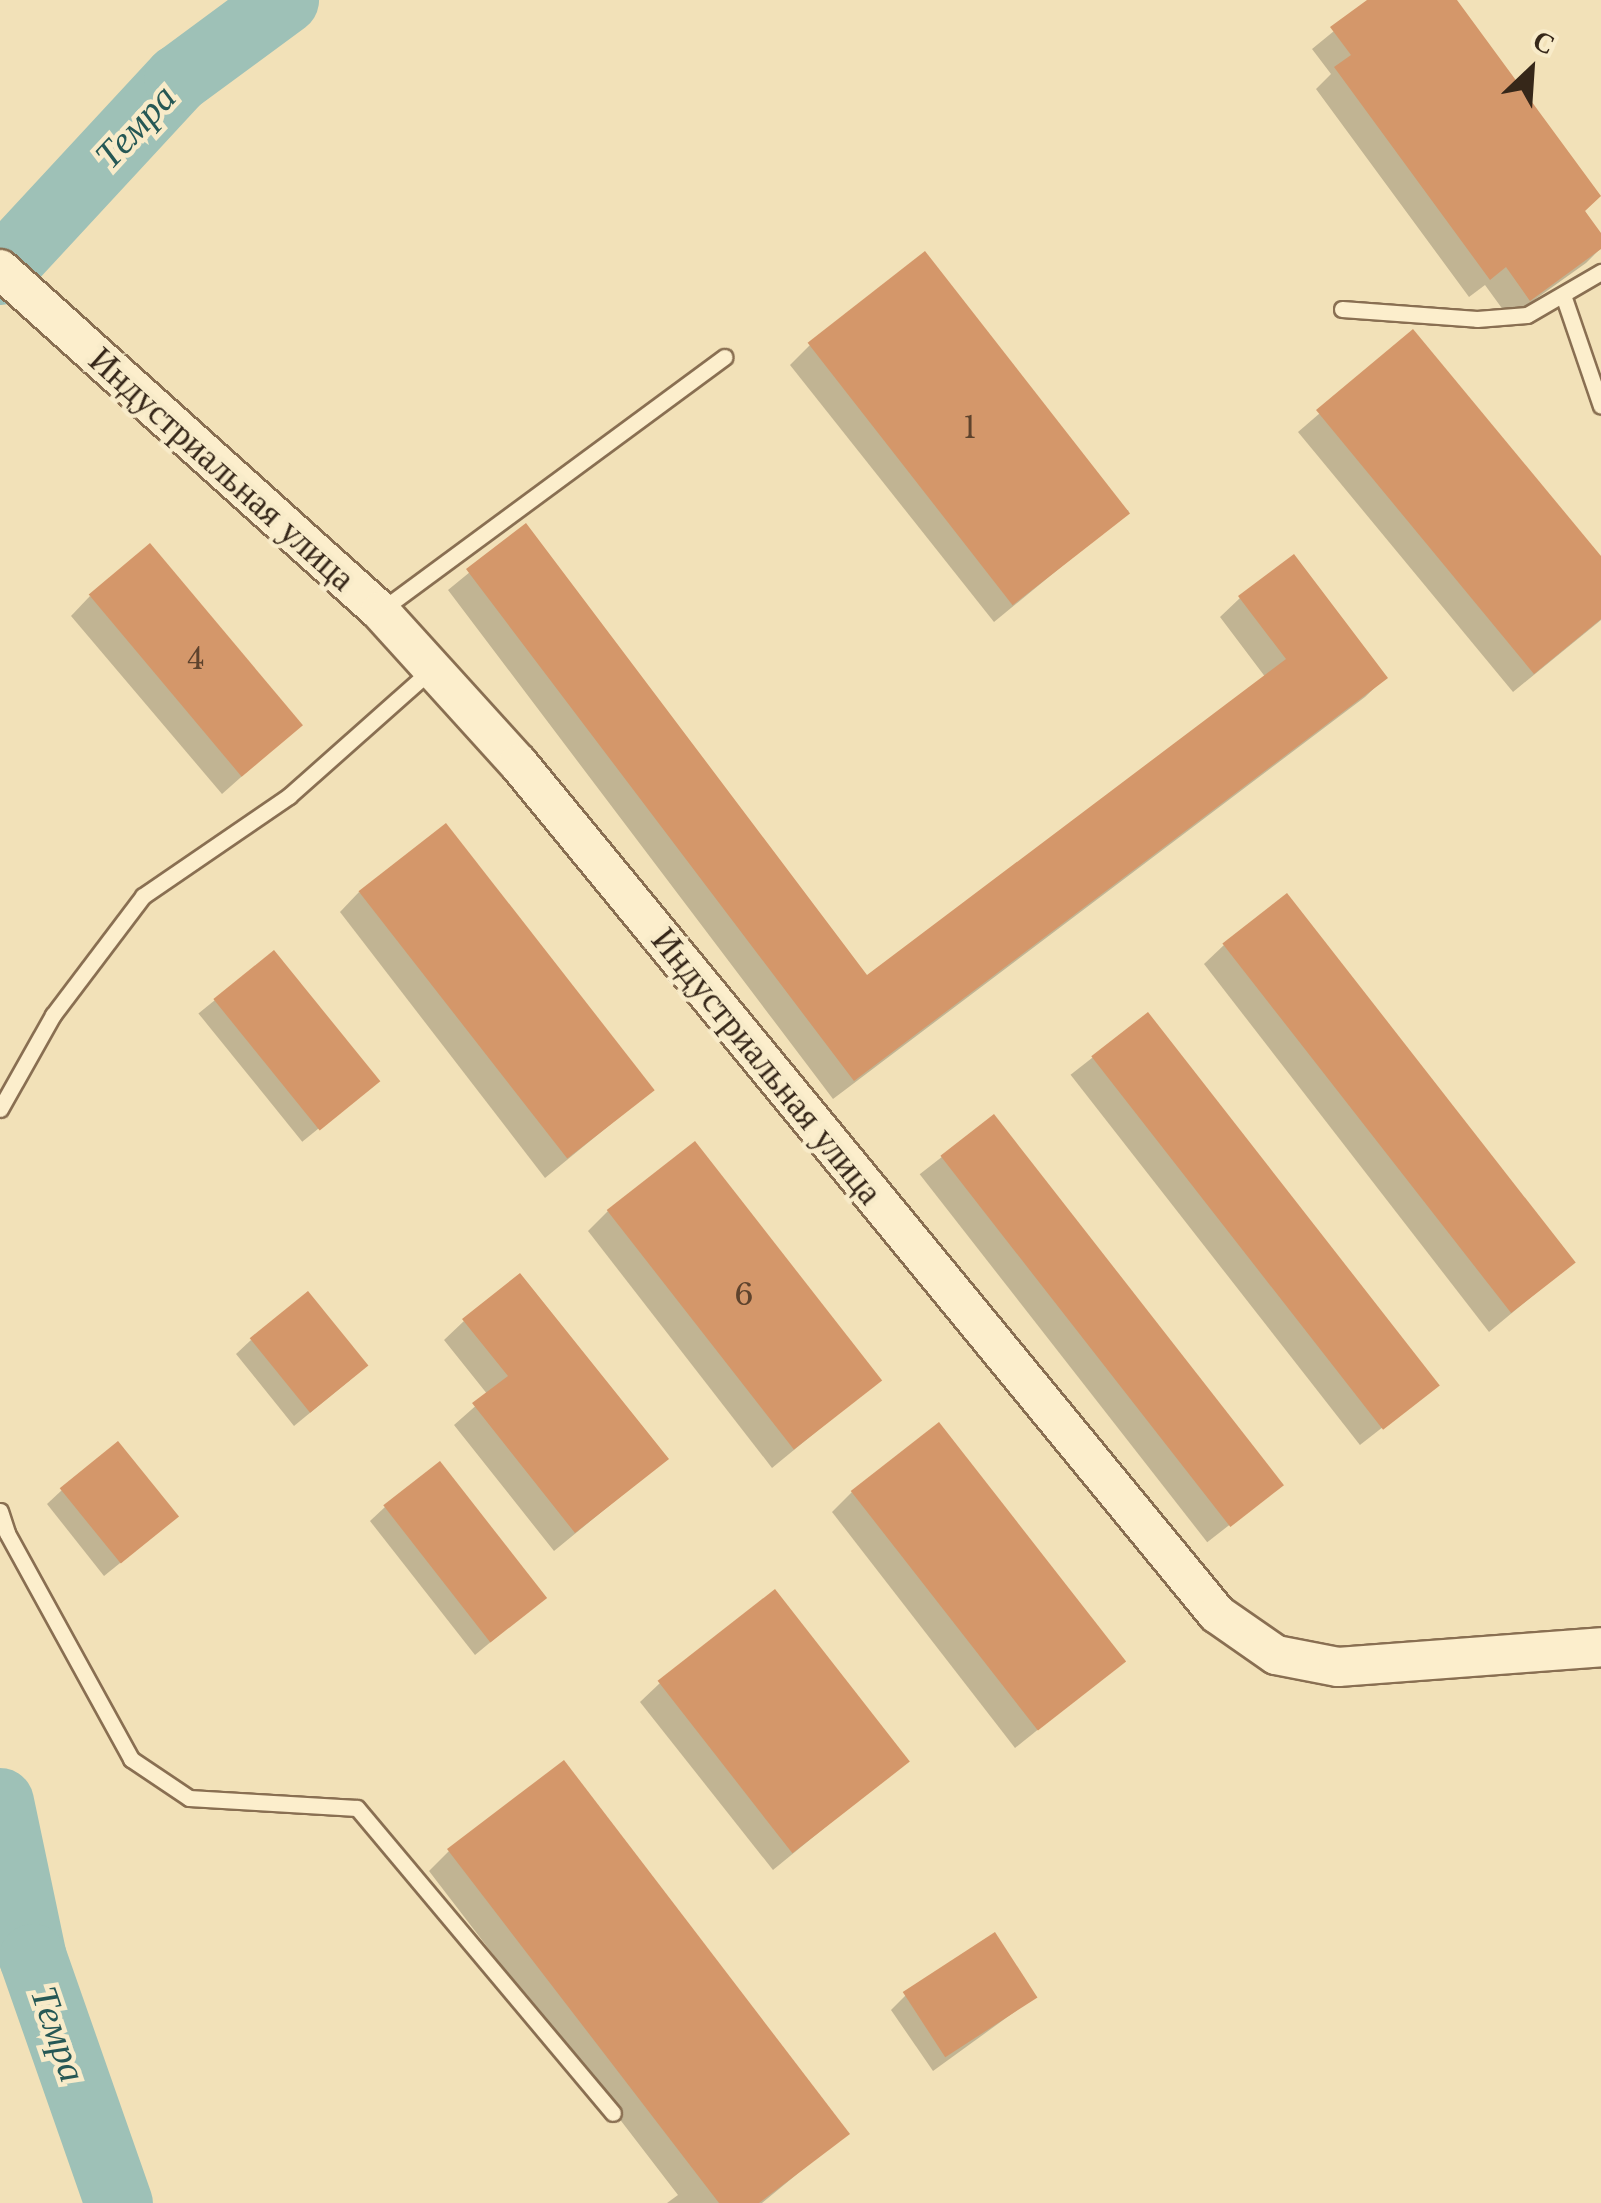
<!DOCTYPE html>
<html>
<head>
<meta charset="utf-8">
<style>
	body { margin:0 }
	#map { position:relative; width:1601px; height:2203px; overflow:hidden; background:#f2e1b8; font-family:"Libre Baskerville",serif }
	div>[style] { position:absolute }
	.shadow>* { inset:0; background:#0003; transform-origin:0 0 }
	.river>* { height:68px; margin:-34px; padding:0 34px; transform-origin:34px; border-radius:34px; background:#9ec1b7 }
	.building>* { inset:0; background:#d4976a; transform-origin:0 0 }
	.roads { filter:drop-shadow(2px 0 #896f52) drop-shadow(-2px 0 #896f52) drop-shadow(0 2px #896f52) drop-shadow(0 -2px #896f52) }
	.service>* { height:15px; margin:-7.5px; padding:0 7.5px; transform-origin:7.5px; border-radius:7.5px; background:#fceecc }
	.tertiary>* { height:38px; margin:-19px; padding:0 19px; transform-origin:19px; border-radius:19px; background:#fceecc }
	span { translate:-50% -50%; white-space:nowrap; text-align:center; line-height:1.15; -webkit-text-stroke:9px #f8ebc9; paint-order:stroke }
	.number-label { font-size:30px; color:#5e432d }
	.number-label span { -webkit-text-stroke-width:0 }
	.street-label { font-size:35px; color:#362719 }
	.water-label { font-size:38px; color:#265855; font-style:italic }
	.north { position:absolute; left:1481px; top:20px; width:100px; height:100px; -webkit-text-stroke:8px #f8ebc9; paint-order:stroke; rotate:25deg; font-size:28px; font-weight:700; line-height:40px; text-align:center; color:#362719 }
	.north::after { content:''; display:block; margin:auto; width:35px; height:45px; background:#362719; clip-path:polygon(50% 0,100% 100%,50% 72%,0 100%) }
</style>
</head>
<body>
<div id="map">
	<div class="shadow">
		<i style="clip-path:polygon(1372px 0,1454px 0,1601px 237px,1601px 248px,1586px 263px,1509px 318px,1485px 285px,1469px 297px,1316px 89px,1331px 74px,1312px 49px)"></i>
		<i style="clip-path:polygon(1413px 333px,1601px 559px,1601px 620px,1513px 692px,1298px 432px)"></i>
		<i style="clip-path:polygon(810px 345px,1129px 511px,994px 622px,790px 365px)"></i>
		<i style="clip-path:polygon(525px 527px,867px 978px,1266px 678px,1220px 617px,1240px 598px,1385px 678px,1365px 697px,833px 1099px,448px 590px)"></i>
		<i style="clip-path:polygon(90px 596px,301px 724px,222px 794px,71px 616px)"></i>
		<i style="clip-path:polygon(359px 892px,651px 1091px,545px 1178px,340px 912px)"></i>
		<i style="clip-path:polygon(1224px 945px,1572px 1263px,1489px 1332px,1204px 964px)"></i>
		<i style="left:273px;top:953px;width:165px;height:96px;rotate:51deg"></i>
		<i style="left:1147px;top:1015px;width:470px;height:97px;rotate:52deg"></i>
		<i style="left:993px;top:1117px;width:467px;height:93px;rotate:52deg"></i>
		<i style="clip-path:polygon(608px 1211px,878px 1381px,772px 1468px,588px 1231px)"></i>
		<i style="clip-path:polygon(464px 1321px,666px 1459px,554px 1551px,454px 1425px,488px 1395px,444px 1340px)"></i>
		<i style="clip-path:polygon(251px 1340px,350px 1380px,294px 1426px,236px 1354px)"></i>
		<i style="clip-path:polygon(62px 1490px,161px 1530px,104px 1576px,47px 1504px)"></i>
		<i style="clip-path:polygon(852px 1492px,1122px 1662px,1015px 1748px,832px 1512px)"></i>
		<i style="clip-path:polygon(385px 1507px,544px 1598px,475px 1655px,370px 1521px)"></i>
		<i style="clip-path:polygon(660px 1683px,907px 1760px,773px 1870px,640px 1702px)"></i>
		<i style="clip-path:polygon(449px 1851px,847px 2133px,762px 2203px,667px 2203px,678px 2195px,429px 1871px)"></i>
		<i style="clip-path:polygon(906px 1995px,1035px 1997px,933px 2071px,891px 2010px)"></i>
	</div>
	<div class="river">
		<i style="left:0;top:271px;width:262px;rotate:-47.2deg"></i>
		<i style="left:178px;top:79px;width:133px;rotate:-36.4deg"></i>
		<i style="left:0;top:1802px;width:159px;rotate:78.1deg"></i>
		<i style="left:33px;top:1958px;width:260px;rotate:70.7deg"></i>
	</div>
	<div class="building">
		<i style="clip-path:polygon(1367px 0,1457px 0,1601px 196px,1585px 211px,1601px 233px,1601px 249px,1530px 301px,1506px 267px,1490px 280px,1334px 67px,1351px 55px,1330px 27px)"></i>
		<i style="left:925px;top:251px;width:333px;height:149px;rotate:52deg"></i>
		<i style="clip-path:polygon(1413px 329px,1601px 556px,1601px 619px,1534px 674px,1316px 410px)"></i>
		<i style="clip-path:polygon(526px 523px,867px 975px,1286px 659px,1238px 596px,1294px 554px,1388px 678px,854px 1081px,466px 569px)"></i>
		<i style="left:150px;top:543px;width:238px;height:80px;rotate:50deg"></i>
		<i style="left:446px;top:823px;width:339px;height:111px;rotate:52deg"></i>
		<i style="left:1287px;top:893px;width:469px;height:82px;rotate:52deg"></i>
		<i style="left:274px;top:950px;width:169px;height:78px;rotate:51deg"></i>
		<i style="left:1148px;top:1012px;width:474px;height:72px;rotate:52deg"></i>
		<i style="left:994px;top:1114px;width:471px;height:68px;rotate:52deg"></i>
		<i style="left:695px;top:1141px;width:304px;height:112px;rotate:52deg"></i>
		<i style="clip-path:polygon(520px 1273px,669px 1459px,575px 1533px,472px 1403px,508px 1376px,462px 1319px)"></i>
		<i style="left:308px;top:1291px;width:96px;height:75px;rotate:51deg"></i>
		<i style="left:939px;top:1422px;width:304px;height:112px;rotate:52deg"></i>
		<i style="left:118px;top:1441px;width:97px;height:75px;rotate:51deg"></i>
		<i style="left:440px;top:1461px;width:174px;height:72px;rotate:52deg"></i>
		<i style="left:775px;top:1589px;width:219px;height:149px;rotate:52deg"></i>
		<i style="clip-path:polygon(564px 1760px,850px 2134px,759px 2203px,719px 2203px,447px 1849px)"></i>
		<i style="left:995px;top:1932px;width:78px;height:110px;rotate:57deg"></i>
	</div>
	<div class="roads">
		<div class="service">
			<i style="left:1563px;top:295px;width:117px;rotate:71.1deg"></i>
			<i style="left:1342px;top:309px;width:135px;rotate:4.2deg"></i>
			<i style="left:1477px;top:319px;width:50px;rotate:-4.6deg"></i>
			<i style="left:1527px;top:315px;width:86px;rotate:-30.2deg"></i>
			<i style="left:380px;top:611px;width:428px;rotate:-36.4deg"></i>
			<i style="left:0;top:1109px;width:108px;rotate:-60.6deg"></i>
			<i style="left:53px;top:1015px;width:149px;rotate:-52.9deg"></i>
			<i style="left:143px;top:896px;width:177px;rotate:-34.4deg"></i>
			<i style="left:289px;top:796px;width:191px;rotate:-41.6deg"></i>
			<i style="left:0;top:1511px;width:23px;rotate:72deg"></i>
			<i style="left:7px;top:1533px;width:258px;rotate:61.2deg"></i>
			<i style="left:131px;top:1759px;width:70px;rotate:33.9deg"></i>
			<i style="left:189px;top:1798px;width:168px;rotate:3.4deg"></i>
			<i style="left:357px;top:1808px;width:398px;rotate:50deg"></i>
		</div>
		<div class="tertiary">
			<i style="left:0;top:269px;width:511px;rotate:41.99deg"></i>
			<i style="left:380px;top:611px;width:205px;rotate:47.8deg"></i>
			<i style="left:518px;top:763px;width:1101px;rotate:50.6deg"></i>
			<i style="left:1217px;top:1614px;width:72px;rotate:34.8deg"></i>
			<i style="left:1276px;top:1655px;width:63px;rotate:11deg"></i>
			<i style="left:1338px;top:1667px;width:264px;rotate:-4.3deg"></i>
		</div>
	</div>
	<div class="number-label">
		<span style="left:970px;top:428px">1</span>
		<span style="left:196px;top:659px">4</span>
		<span style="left:744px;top:1295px">6</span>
	</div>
	<div class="street-label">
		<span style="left:222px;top:469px;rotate:42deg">Индустриальная улица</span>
		<span style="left:767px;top:1066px;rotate:51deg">Индустриальная улица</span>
	</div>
	<div class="water-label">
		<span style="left:135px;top:126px;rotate:-47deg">Темра</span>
		<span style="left:59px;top:2034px;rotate:71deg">Темра</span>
	</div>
	<div class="north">С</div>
</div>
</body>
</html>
